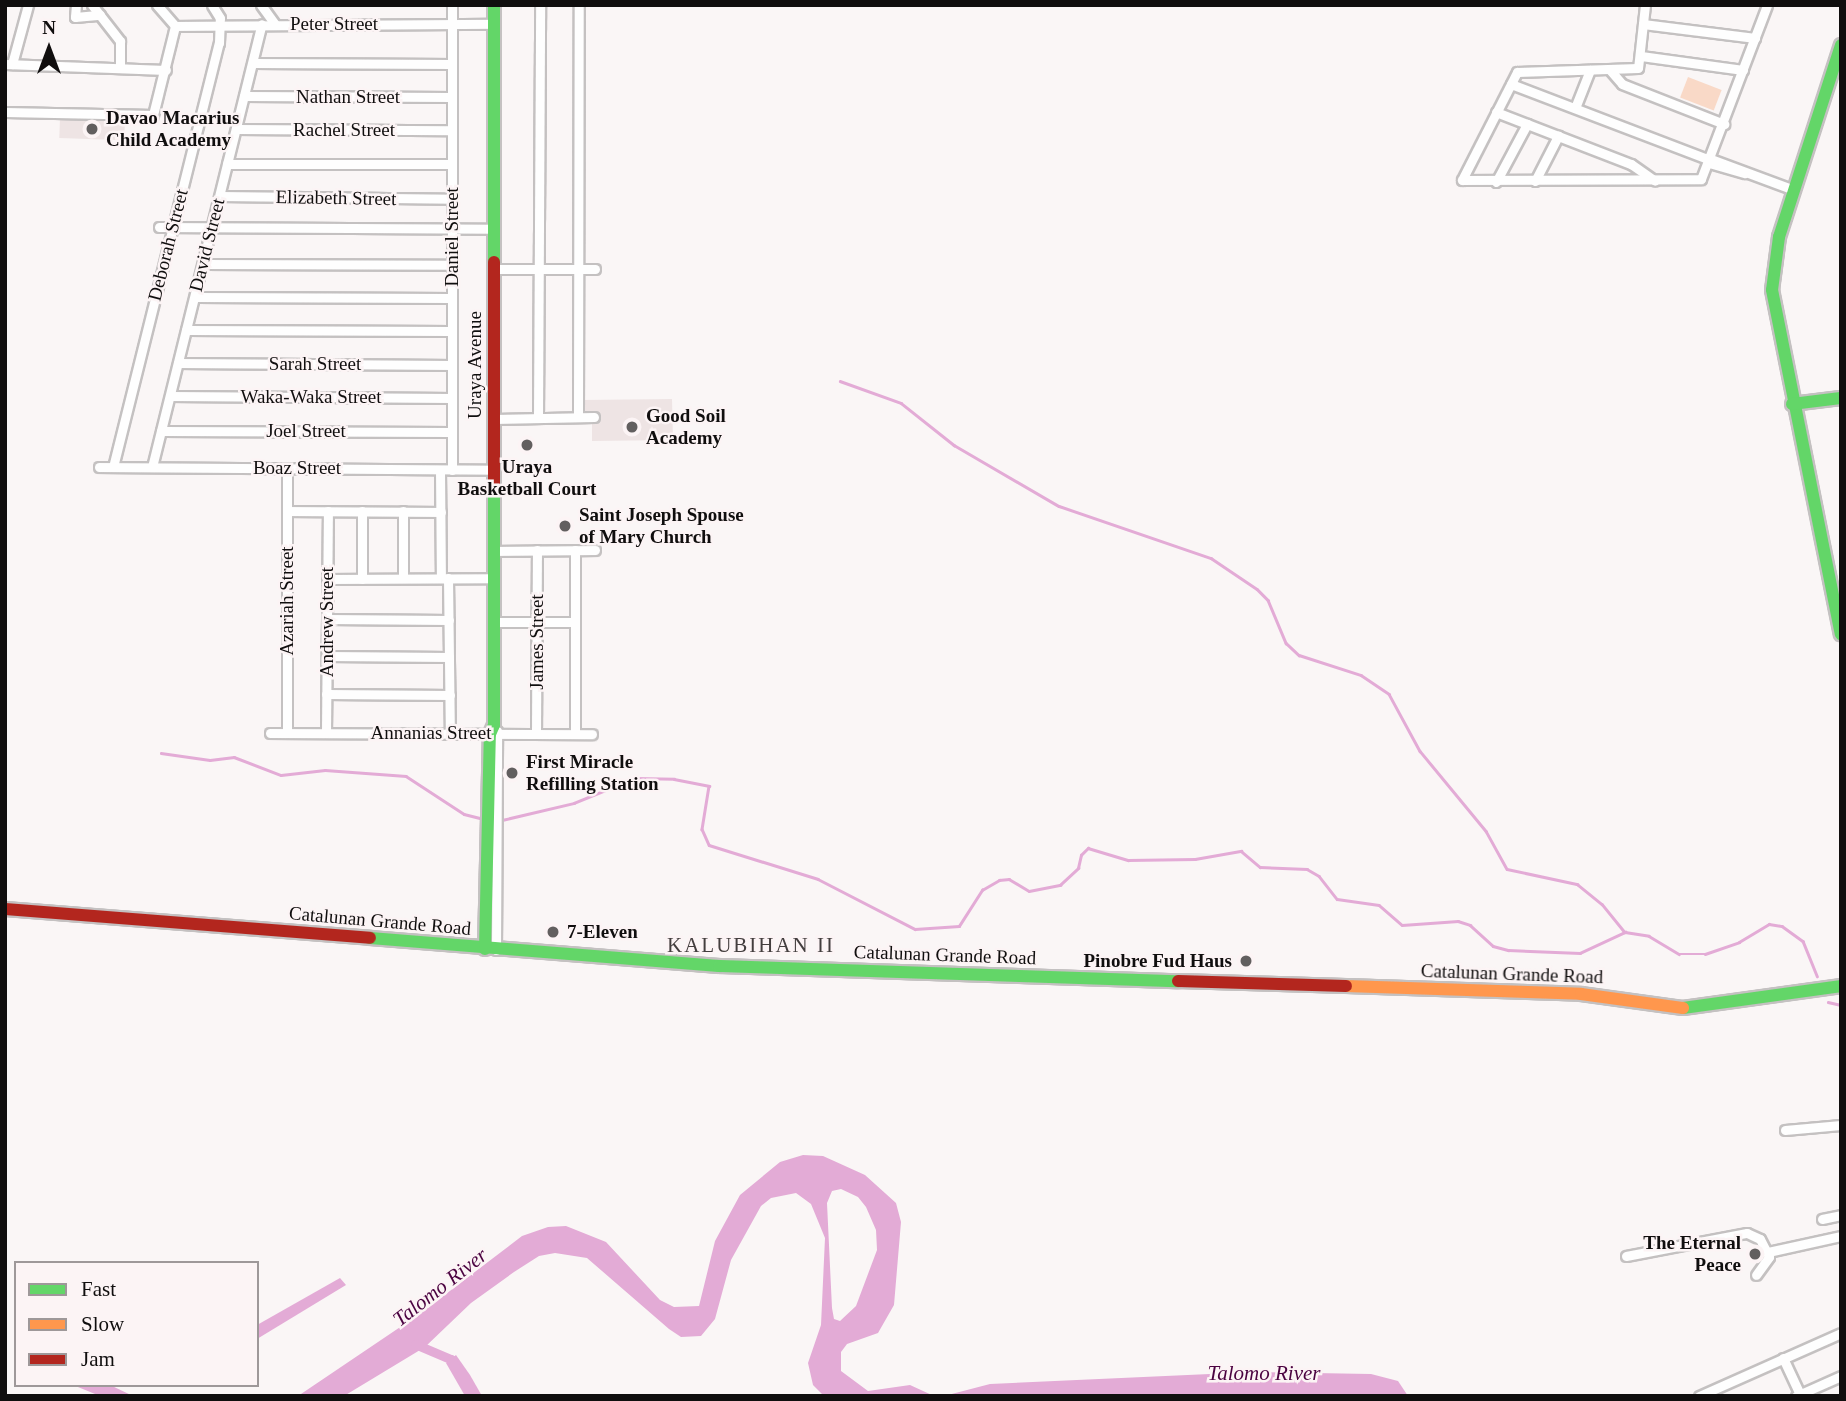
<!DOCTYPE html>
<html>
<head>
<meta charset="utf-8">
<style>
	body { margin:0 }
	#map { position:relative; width:1846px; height:1401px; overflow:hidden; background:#faf6f6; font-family:Georgia,serif }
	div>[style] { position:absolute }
	.built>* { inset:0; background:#eee4e4; transform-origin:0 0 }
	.green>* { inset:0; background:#f9d9c7; transform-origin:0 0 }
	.water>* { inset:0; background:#e3abd6 }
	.stream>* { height:2.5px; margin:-1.25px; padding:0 1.25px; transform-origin:1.25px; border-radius:1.25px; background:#e3abd6 }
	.canal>* { height:9px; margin:-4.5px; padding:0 4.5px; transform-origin:4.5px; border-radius:4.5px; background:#e3abd6 }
	.roads { filter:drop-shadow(2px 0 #c4c1c1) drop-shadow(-2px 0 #c4c1c1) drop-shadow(0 2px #c4c1c1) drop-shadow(0 -2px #c4c1c1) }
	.street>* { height:9px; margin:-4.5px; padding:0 4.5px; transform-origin:4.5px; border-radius:4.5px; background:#fefefe }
	.fast>* { height:12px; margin:-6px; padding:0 6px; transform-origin:6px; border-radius:6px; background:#63d668 }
	.slow>* { height:12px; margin:-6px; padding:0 6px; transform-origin:6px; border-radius:6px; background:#ff974d }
	.jam>* { height:12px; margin:-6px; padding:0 6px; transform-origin:6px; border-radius:6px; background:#b3261e }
	.dots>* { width:19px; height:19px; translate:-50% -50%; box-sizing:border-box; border:4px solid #fcf4f5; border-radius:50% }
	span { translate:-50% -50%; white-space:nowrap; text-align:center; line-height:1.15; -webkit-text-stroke:5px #fcf4f5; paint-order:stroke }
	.street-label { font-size:19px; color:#100e0e }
	.poi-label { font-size:19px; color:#100e0e; font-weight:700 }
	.left { translate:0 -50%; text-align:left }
	.right { translate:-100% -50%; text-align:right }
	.neighbourhood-label { font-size:21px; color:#433e3e; letter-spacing:2px }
	.water-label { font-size:21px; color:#4b0341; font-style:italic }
	.frame { position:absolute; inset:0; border:7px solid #100e0e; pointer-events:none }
	.legend { position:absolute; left:14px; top:1261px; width:245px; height:126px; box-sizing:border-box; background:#fcf4f5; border:2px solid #9e9899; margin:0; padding:9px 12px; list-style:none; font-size:21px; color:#100e0e }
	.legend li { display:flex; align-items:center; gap:14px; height:35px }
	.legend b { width:35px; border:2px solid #9e9899 }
	.north { position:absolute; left:14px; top:14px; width:70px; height:70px; -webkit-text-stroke:5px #fcf4f5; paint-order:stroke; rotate:0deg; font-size:19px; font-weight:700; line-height:28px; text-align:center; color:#100e0e }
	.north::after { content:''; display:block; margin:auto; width:24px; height:32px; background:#100e0e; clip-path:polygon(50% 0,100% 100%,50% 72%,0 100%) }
</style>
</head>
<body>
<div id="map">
	<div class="built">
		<i style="left:60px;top:118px;width:65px;height:20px;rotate:2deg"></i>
		<i style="clip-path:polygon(672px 399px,673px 440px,592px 441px,592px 414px,582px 414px,582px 400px)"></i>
	</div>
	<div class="green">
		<i style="left:1688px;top:77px;width:36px;height:22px;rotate:21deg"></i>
	</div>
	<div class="water">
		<i style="clip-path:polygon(evenodd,803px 1155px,823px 1156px,865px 1175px,896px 1203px,901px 1222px,894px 1305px,878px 1333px,847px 1344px,841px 1352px,841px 1371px,868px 1391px,910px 1385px,934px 1396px,824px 1396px,813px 1385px,808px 1363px,821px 1325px,825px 1238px,811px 1204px,796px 1193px,771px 1198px,761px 1206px,731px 1260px,715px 1319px,701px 1336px,681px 1337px,669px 1329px,587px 1258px,555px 1253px,539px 1256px,514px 1272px,471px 1303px,425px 1347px,344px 1396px,298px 1396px,421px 1313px,522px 1236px,548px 1227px,566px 1226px,606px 1242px,660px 1300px,674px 1307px,699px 1306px,715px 1241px,740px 1195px,780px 1162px,803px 1155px,841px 1189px,858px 1197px,866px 1207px,876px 1230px,877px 1250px,856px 1306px,840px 1321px,834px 1319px,832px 1308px,827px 1203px,832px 1191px,841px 1189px)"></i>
		<i style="clip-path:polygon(340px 1278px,346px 1285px,257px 1339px,257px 1325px)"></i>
		<i style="clip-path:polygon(456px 1355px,470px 1375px,482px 1396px,465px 1396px,446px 1363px)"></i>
		<i style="clip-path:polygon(1254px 1372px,1371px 1374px,1398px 1381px,1408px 1396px,944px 1396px,990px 1384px)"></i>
		<i style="clip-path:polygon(73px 1385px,110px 1385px,133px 1396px,100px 1396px)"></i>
	</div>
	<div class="stream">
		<i style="left:840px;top:381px;width:65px;rotate:19.8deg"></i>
		<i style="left:901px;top:403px;width:68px;rotate:38.4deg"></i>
		<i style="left:954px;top:445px;width:121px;rotate:30.2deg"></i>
		<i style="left:1059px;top:506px;width:161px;rotate:18.9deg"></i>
		<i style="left:1211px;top:558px;width:55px;rotate:34deg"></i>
		<i style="left:1257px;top:589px;width:16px;rotate:45deg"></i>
		<i style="left:1268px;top:600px;width:47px;rotate:67.3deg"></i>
		<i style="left:1286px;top:643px;width:18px;rotate:43deg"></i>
		<i style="left:1299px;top:655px;width:65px;rotate:17.9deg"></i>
		<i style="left:1361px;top:675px;width:34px;rotate:34deg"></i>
		<i style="left:1389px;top:694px;width:65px;rotate:61.5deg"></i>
		<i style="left:1420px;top:751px;width:104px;rotate:50.5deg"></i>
		<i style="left:1486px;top:831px;width:43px;rotate:61.1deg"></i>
		<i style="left:1507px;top:869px;width:72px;rotate:12.1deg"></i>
		<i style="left:1577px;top:884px;width:32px;rotate:39deg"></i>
		<i style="left:1602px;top:904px;width:36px;rotate:51deg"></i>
		<i style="left:161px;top:753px;width:49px;rotate:8.1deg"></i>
		<i style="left:210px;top:760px;width:24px;rotate:-7deg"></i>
		<i style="left:234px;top:757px;width:50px;rotate:21deg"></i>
		<i style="left:281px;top:775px;width:44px;rotate:-6.5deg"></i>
		<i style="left:325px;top:770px;width:81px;rotate:4.2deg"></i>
		<i style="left:406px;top:776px;width:69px;rotate:33.2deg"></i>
		<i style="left:464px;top:814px;width:21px;rotate:14deg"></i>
		<i style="left:502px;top:820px;width:74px;rotate:-13.3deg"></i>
		<i style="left:574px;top:803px;width:66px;rotate:-22.3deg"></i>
		<i style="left:635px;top:778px;width:39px;rotate:1deg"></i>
		<i style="left:674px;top:779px;width:36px;rotate:11deg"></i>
		<i style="left:709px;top:786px;width:44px;rotate:99.2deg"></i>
		<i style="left:702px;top:829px;width:17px;rotate:66deg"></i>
		<i style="left:709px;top:845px;width:114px;rotate:17.3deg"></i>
		<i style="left:818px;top:879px;width:109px;rotate:27.3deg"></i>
		<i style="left:915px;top:929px;width:44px;rotate:-3.9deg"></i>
		<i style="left:959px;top:926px;width:43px;rotate:-57.4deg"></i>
		<i style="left:982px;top:890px;width:20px;rotate:-30deg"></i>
		<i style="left:999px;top:880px;width:10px;rotate:-6deg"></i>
		<i style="left:1009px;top:879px;width:23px;rotate:31deg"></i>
		<i style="left:1029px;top:891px;width:32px;rotate:-11deg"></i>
		<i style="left:1060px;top:885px;width:25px;rotate:-43deg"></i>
		<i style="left:1078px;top:868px;width:13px;rotate:-77deg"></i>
		<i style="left:1081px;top:855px;width:10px;rotate:-45deg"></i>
		<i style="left:1088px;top:848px;width:42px;rotate:16.7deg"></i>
		<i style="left:1128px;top:860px;width:67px;rotate:-0.9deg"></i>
		<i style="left:1195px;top:859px;width:47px;rotate:-9.9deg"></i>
		<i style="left:1241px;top:851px;width:25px;rotate:40deg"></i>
		<i style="left:1260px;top:867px;width:47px;rotate:2.4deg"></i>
		<i style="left:1307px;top:869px;width:14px;rotate:30deg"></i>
		<i style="left:1319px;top:876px;width:29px;rotate:52deg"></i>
		<i style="left:1337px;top:899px;width:42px;rotate:8.1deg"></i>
		<i style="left:1379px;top:905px;width:30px;rotate:41deg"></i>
		<i style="left:1402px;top:925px;width:56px;rotate:-4.1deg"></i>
		<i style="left:1458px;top:921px;width:13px;rotate:18deg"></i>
		<i style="left:1470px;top:925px;width:31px;rotate:42deg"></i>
		<i style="left:1493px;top:946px;width:16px;rotate:15deg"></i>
		<i style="left:1508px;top:950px;width:72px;rotate:2.4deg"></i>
		<i style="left:1580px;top:953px;width:50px;rotate:-25deg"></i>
		<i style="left:1625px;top:932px;width:24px;rotate:9deg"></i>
		<i style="left:1649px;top:936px;width:35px;rotate:31deg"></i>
		<i style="left:1679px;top:954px;width:26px"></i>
		<i style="left:1705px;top:954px;width:36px;rotate:-19deg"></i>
		<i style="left:1739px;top:942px;width:35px;rotate:-31deg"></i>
		<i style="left:1769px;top:924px;width:13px;rotate:9deg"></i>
		<i style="left:1782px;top:926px;width:26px;rotate:36deg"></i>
		<i style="left:1803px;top:941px;width:38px;rotate:68deg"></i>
		<i style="left:1828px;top:1002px;width:13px;rotate:13deg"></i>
	</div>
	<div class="canal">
		<i style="left:415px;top:1344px;width:39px;rotate:23deg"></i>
		<i style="left:451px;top:1359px;width:10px;rotate:61deg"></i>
	</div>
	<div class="roads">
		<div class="street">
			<i style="left:76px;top:5px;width:12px;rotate:95deg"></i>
			<i style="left:75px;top:17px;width:25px;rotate:-5deg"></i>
			<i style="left:92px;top:5px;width:46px;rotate:52.1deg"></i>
			<i style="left:120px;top:41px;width:27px;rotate:90deg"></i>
			<i style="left:157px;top:5px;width:28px;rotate:49deg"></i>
			<i style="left:261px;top:5px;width:24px;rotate:54deg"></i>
			<i style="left:1645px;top:5px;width:63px;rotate:96.3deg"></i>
			<i style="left:1638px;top:68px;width:121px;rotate:178.1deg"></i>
			<i style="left:1517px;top:72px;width:121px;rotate:117deg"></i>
			<i style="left:1462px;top:180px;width:239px;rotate:-0.2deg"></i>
			<i style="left:1701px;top:179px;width:186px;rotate:-69.2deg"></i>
			<i style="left:1643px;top:24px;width:113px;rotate:7.1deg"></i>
			<i style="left:175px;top:26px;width:319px;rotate:-0.4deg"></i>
			<i style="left:1641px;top:56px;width:103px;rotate:7.8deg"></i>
			<i style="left:253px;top:63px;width:199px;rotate:0.3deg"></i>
			<i style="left:5px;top:64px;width:161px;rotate:2.1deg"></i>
			<i style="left:12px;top:64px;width:61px;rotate:-74.8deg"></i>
			<i style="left:1610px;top:70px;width:18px;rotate:49deg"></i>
			<i style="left:1622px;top:84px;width:110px;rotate:21.4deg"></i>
			<i style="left:1511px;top:84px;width:210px;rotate:20.9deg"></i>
			<i style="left:1707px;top:159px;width:4px;rotate:63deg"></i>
			<i style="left:1709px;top:163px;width:37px;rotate:16deg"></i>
			<i style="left:244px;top:96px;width:208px;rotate:0.3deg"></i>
			<i style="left:1575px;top:108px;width:41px;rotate:-68.5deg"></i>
			<i style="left:5px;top:112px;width:148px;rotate:1.2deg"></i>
			<i style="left:153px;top:115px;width:92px;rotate:-76.1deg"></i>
			<i style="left:1496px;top:112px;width:145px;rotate:21.1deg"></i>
			<i style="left:1631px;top:164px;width:29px;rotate:35deg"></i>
			<i style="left:236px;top:129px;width:216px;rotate:0.3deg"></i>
			<i style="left:1708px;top:158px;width:92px;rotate:20.4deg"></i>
			<i style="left:227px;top:164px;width:225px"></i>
			<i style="left:1535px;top:181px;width:51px;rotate:-62.9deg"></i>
			<i style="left:1496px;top:182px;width:66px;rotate:-61.9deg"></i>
			<i style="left:220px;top:196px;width:232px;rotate:0.7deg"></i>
			<i style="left:159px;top:227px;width:335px;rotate:0.3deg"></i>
			<i style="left:203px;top:264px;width:249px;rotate:0.2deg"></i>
			<i style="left:494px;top:269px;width:101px"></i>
			<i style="left:195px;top:297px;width:257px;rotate:0.2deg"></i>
			<i style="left:186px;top:330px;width:266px;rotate:0.2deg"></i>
			<i style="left:178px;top:363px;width:274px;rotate:0.4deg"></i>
			<i style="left:170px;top:396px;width:282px;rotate:0.4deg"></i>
			<i style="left:578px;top:417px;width:412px;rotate:-89.9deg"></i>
			<i style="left:538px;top:418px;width:413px;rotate:-89.7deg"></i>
			<i style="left:494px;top:419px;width:100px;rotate:-1.1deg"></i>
			<i style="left:161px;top:431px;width:291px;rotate:0.2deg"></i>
			<i style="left:99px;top:467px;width:395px;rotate:0.4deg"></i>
			<i style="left:113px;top:467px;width:437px;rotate:-76deg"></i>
			<i style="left:219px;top:43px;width:25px;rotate:-88deg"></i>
			<i style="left:220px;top:18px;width:15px;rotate:-122deg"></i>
			<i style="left:152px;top:467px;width:456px;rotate:-76.1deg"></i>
			<i style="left:287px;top:468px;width:265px;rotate:90deg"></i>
			<i style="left:440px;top:470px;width:108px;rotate:89.5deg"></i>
			<i style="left:452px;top:470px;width:465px;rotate:-90deg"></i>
			<i style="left:287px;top:511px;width:154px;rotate:0.4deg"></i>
			<i style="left:575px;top:550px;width:184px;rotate:90deg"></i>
			<i style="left:494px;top:551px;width:101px;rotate:-0.6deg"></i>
			<i style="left:403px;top:578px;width:67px;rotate:-90deg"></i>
			<i style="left:448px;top:578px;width:156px;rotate:89.3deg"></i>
			<i style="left:327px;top:579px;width:167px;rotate:-0.3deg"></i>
			<i style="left:362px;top:579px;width:68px;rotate:-90deg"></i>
			<i style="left:327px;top:619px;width:122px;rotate:0.5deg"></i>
			<i style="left:494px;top:622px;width:81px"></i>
			<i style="left:327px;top:656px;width:122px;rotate:0.5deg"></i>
			<i style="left:326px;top:694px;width:124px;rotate:0.5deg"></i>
			<i style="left:270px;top:733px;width:322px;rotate:0.2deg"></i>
			<i style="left:326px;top:733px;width:222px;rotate:-89.5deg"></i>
			<i style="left:536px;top:734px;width:184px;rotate:-89.7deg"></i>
			<i style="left:496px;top:950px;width:219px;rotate:-89.7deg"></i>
			<i style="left:1785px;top:1130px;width:56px;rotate:-5.1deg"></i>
			<i style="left:1822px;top:1219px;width:19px;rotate:-12deg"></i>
			<i style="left:1768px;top:1252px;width:75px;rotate:-12.4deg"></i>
			<i style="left:1626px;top:1256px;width:123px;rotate:-10.8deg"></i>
			<i style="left:1747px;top:1233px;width:14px;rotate:25deg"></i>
			<i style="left:1760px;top:1239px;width:20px;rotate:63deg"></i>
			<i style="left:1769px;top:1257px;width:22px;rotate:126deg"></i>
			<i style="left:1783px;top:1358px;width:40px;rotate:65deg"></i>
			<i style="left:1699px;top:1396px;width:155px;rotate:-23.9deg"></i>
			<i style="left:1796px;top:1396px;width:49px;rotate:-24deg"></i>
		</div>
		<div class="fast">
			<i style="left:494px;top:5px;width:257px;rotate:90deg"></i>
			<i style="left:1841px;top:45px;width:202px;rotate:107.9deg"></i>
			<i style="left:1779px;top:237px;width:53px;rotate:97.5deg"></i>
			<i style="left:1772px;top:290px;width:351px;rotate:78.7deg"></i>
			<i style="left:1792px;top:404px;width:49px;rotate:-7deg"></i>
			<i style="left:370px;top:938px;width:350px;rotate:4.6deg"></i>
			<i style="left:719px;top:966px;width:459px;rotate:1.9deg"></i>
			<i style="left:485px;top:949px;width:215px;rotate:-88.7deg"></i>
			<i style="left:490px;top:734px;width:10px;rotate:-66deg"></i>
			<i style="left:494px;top:725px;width:239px;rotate:-90deg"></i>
			<i style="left:1683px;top:1008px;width:160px;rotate:-7.9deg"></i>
		</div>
		<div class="slow">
			<i style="left:1346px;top:986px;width:235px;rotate:1.9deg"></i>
			<i style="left:1581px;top:994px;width:103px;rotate:7.8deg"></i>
		</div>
		<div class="jam">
			<i style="left:494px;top:262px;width:224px;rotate:90deg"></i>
			<i style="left:5px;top:909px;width:366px;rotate:4.5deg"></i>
			<i style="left:1178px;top:981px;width:168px;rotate:1.7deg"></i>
		</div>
	</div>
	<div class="dots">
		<i style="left:92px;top:129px;background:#625f5f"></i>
		<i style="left:632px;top:427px;background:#625f5f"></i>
		<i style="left:527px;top:445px;background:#625f5f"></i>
		<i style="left:565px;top:526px;background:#625f5f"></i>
		<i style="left:512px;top:773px;background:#625f5f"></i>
		<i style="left:553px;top:932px;background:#625f5f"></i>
		<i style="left:1246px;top:961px;background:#625f5f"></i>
		<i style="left:1755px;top:1254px;background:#625f5f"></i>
	</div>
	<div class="street-label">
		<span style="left:334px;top:24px">Peter Street</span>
		<span style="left:348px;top:97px">Nathan Street</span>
		<span style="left:344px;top:130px">Rachel Street</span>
		<span style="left:336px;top:198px;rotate:1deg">Elizabeth Street</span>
		<span style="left:452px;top:237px;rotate:-90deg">Daniel Street</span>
		<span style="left:168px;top:245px;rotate:-76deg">Deborah Street</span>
		<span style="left:207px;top:245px;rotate:-76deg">David Street</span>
		<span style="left:315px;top:364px">Sarah Street</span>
		<span style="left:475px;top:365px;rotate:-90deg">Uraya Avenue</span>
		<span style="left:311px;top:397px">Waka-Waka Street</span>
		<span style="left:306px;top:431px">Joel Street</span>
		<span style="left:297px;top:468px">Boaz Street</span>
		<span style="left:287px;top:601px;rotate:-90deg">Azariah Street</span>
		<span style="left:327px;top:622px;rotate:-90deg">Andrew Street</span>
		<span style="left:537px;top:642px;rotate:-90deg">James Street</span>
		<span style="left:431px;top:733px">Annanias Street</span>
		<span style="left:380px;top:921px;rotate:5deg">Catalunan Grande Road</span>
		<span style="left:945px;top:955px;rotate:2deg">Catalunan Grande Road</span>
		<span style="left:1512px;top:974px;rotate:2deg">Catalunan Grande Road</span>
	</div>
	<div class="poi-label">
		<span class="left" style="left:106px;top:129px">Davao Macarius<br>Child Academy</span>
		<span class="left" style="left:646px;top:427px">Good Soil<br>Academy</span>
		<span style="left:527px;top:478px">Uraya<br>Basketball Court</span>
		<span class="left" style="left:579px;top:526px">Saint Joseph Spouse<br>of Mary Church</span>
		<span class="left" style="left:526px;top:773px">First Miracle<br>Refilling Station</span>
		<span class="left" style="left:567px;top:932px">7-Eleven</span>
		<span class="right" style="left:1232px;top:961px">Pinobre Fud Haus</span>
		<span class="right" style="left:1741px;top:1254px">The Eternal<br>Peace</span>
	</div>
	<div class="neighbourhood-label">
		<span style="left:751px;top:945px">KALUBIHAN II</span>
	</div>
	<div class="water-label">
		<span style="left:440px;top:1287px;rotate:-38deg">Talomo River</span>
		<span style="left:1264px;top:1373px">Talomo River</span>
	</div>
	<div class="frame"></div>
	<ul class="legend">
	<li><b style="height:9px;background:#63d668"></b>Fast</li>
	<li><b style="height:9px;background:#ff974d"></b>Slow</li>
	<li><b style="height:9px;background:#b3261e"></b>Jam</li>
	</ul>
	<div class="north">N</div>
</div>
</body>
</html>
